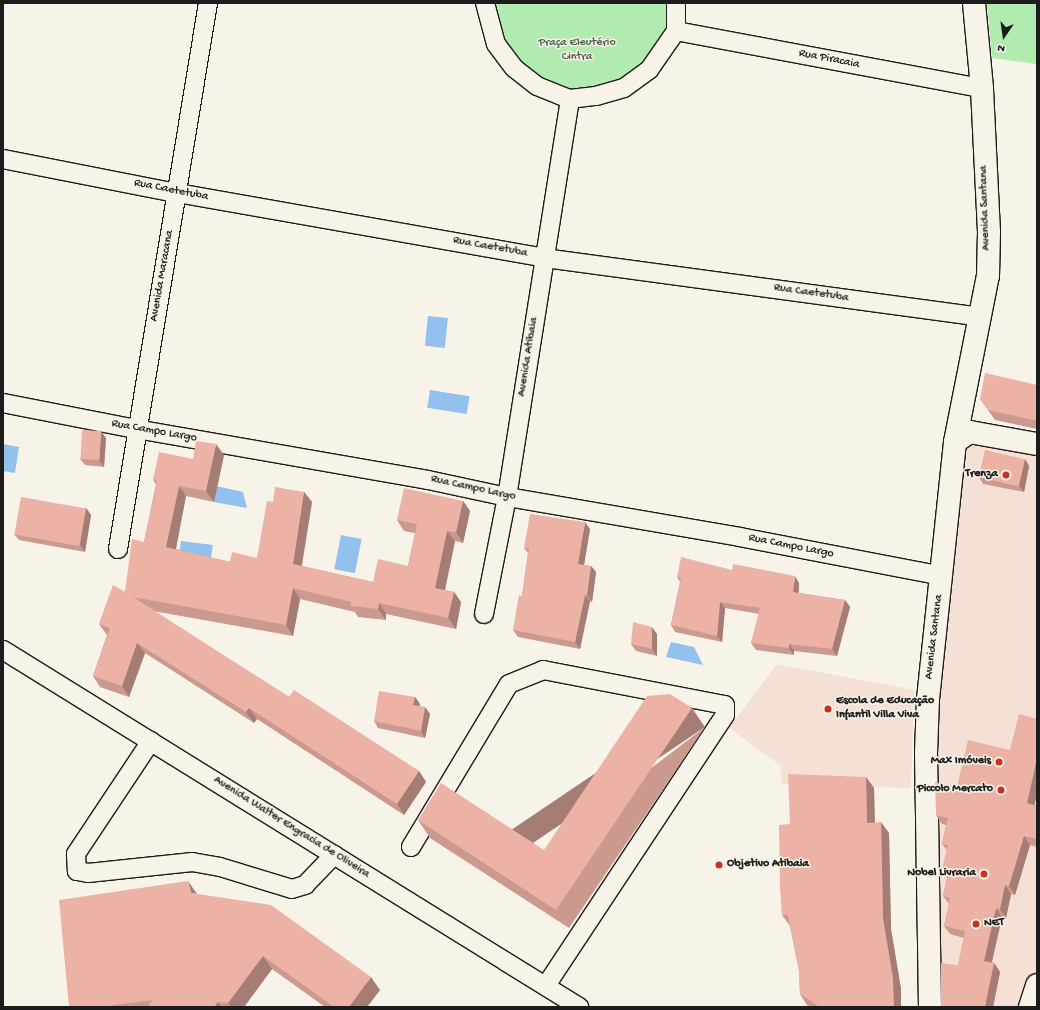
<!DOCTYPE html>
<html>
<head>
<meta charset="utf-8">
<style>
	body { margin:0 }
	#map { position:relative; width:1040px; height:1010px; overflow:hidden; background:#f7f3e8; font-family:"Gochi Hand",sans-serif }
	div>[style] { position:absolute }
	.built>* { inset:0; background:#f4e0d4 }
	.green>* { inset:0; background:#b1ebaf }
	.water>* { inset:0; background:#93c1ed; transform-origin:0 0 }
	.roads { filter:drop-shadow(1px 0 #1c1c1c) drop-shadow(-1px 0 #1c1c1c) drop-shadow(0 1px #1c1c1c) drop-shadow(0 -1px #1c1c1c) }
	.minor>* { height:18px; margin:-9px; padding:0 9px; transform-origin:9px; border-radius:9px; background:#f7f3e8 }
	.tertiary>* { height:22px; margin:-11px; padding:0 11px; transform-origin:11px; border-radius:11px; background:#f7f3e8 }
	.secondary>* { height:22px; margin:-11px; padding:0 11px; transform-origin:11px; border-radius:11px; background:#f7f3e8 }
	.wall>* { inset:0; background:#cb998e }
	.shaded-wall>* { inset:0; background:#a57d74; transform-origin:0 0 }
	.building>* { inset:0; background:#ecb2a5; transform-origin:0 0 }
	.dots>* { width:11px; height:11px; translate:-50% -50%; box-sizing:border-box; border:2px solid #f7f3e8; border-radius:50% }
	span { translate:-50% -50%; white-space:nowrap; text-align:center; line-height:1.15; -webkit-text-stroke:3px #f7f3e8; paint-order:stroke }
	.park-label { font-size:12px; color:#495a48 }
	.street-label { font-size:12px; color:#1c1c1c }
	.poi-label { font-size:12px; color:#1c1c1c; font-weight:700 }
	.right { translate:-100% -50%; text-align:right }
	.left { translate:0 -50%; text-align:left }
	.frame { position:absolute; inset:0; border:4px solid #1c1c1c; pointer-events:none }
	.north { position:absolute; left:984px; top:16px; width:40px; height:40px; -webkit-text-stroke:3px #f7f3e8; paint-order:stroke; rotate:193deg; font-size:11px; font-weight:700; line-height:16px; text-align:center; color:#1c1c1c }
	.north::after { content:''; display:block; margin:auto; width:14px; height:18px; background:#1c1c1c; clip-path:polygon(50% 0,100% 100%,50% 72%,0 100%) }
</style>
</head>
<body>
<div id="map">
	<div class="built">
		<i style="clip-path:polygon(955px 442px,1037px 444px,1037px 970px,1024px 1007px,934px 1007px,930px 751px)"></i>
		<i style="clip-path:polygon(777px 664px,914px 690px,911px 788px,782px 784px,780px 765px,729px 728px)"></i>
	</div>
	<div class="green">
		<i style="clip-path:polygon(485px 3px,676px 3px,676px 31px,649px 70px,570px 99px,514px 68px)"></i>
		<i style="clip-path:polygon(987px 3px,1037px 3px,1037px 64px,992px 58px)"></i>
	</div>
	<div class="water">
		<i style="left:428px;top:316px;width:20px;height:30px;rotate:6deg"></i>
		<i style="left:430px;top:390px;width:40px;height:18px;rotate:9deg"></i>
		<i style="clip-path:polygon(3px 444px,19px 447px,15px 473px,3px 471px)"></i>
		<i style="clip-path:polygon(216px 486px,243px 492px,247px 508px,214px 502px)"></i>
		<i style="left:341px;top:535px;width:21px;height:35px;rotate:11deg"></i>
		<i style="left:181px;top:541px;width:32px;height:15px;rotate:7deg"></i>
		<i style="clip-path:polygon(671px 642px,694px 647px,703px 665px,666px 657px)"></i>
	</div>
	<div class="roads">
		<div class="minor">
			<i style="left:485px;top:3px;width:42px;rotate:75deg"></i>
			<i style="left:496px;top:44px;width:30px;rotate:53deg"></i>
			<i style="left:514px;top:68px;width:29px;rotate:38deg"></i>
			<i style="left:537px;top:86px;width:35px;rotate:22deg"></i>
			<i style="left:570px;top:99px;width:26px;rotate:-7deg"></i>
			<i style="left:596px;top:96px;width:29px;rotate:-16deg"></i>
			<i style="left:624px;top:88px;width:31px;rotate:-36deg"></i>
			<i style="left:649px;top:70px;width:47px;rotate:-55.3deg"></i>
			<i style="left:676px;top:31px;width:28px;rotate:-90deg"></i>
			<i style="left:676px;top:31px;width:311px;rotate:10.6deg"></i>
			<i style="left:3px;top:159px;width:177px;rotate:11.1deg"></i>
			<i style="left:177px;top:193px;width:374px;rotate:10deg"></i>
			<i style="left:545px;top:258px;width:440px;rotate:7.7deg"></i>
			<i style="left:3px;top:403px;width:136px;rotate:11.1deg"></i>
			<i style="left:136px;top:429px;width:296px;rotate:9.9deg"></i>
			<i style="left:428px;top:480px;width:81px;rotate:12.1deg"></i>
			<i style="left:507px;top:497px;width:236px;rotate:9.7deg"></i>
			<i style="left:740px;top:537px;width:206px;rotate:10.9deg"></i>
			<i style="left:118px;top:549px;width:553px;rotate:-80.64deg"></i>
			<i style="left:484px;top:614px;width:119px;rotate:-78.9deg"></i>
			<i style="left:507px;top:497px;width:403px;rotate:-81deg"></i>
			<i style="left:3px;top:650px;width:678px;rotate:31.79deg"></i>
			<i style="left:151px;top:741px;width:136px;rotate:123.6deg"></i>
			<i style="left:76px;top:854px;width:17px;rotate:87deg"></i>
			<i style="left:77px;top:871px;width:11px;rotate:10deg"></i>
			<i style="left:88px;top:873px;width:105px;rotate:-6deg"></i>
			<i style="left:192px;top:862px;width:28px;rotate:10deg"></i>
			<i style="left:220px;top:867px;width:75px;rotate:17deg"></i>
			<i style="left:292px;top:889px;width:14px;rotate:-17deg"></i>
			<i style="left:305px;top:885px;width:42px;rotate:-46deg"></i>
			<i style="left:411px;top:847px;width:190px;rotate:-59deg"></i>
			<i style="left:509px;top:684px;width:37px;rotate:-22deg"></i>
			<i style="left:543px;top:670px;width:185px;rotate:10.9deg"></i>
			<i style="left:725px;top:705px;width:10px;rotate:90deg"></i>
			<i style="left:725px;top:715px;width:324px;rotate:123.5deg"></i>
		</div>
		<div class="tertiary">
			<i style="left:955px;top:442px;width:169px;rotate:-78.8deg"></i>
			<i style="left:988px;top:276px;width:44px;rotate:-88.7deg"></i>
			<i style="left:989px;top:232px;width:144px;rotate:-92.8deg"></i>
			<i style="left:982px;top:88px;width:85px;rotate:-95.4deg"></i>
		</div>
		<div class="secondary">
			<i style="left:930px;top:1007px;width:254px;rotate:-90.9deg"></i>
			<i style="left:926px;top:753px;width:54px;rotate:-87.9deg"></i>
			<i style="left:928px;top:699px;width:258px;rotate:-84deg"></i>
			<i style="left:955px;top:442px;width:18px;rotate:-34deg"></i>
			<i style="left:970px;top:432px;width:68px;rotate:10.2deg"></i>
			<i style="left:1030px;top:1007px;width:23px;rotate:-72deg"></i>
		</div>
	</div>
	<div class="wall">
		<i style="clip-path:polygon(1037px 385px,1037px 429px,995px 420px,980px 399px)"></i>
		<i style="clip-path:polygon(106px 438px,104px 467px,85px 465px,80px 459px)"></i>
		<i style="clip-path:polygon(224px 455px,214px 502px,186px 496px,176px 549px,230px 562px,257px 558px,273px 502px,304px 492px,312px 502px,302px 566px,373px 582px,408px 566px,415px 533px,404px 531px,397px 520px,463px 501px,470px 511px,463px 543px,455px 541px,445px 590px,454px 592px,461px 602px,456px 629px,386px 614px,386px 620px,358px 617px,355px 612px,300px 599px,293px 636px,153px 611px,289px 697px,419px 771px,426px 782px,404px 815px,257px 719px,254px 723px,145px 653px,129px 697px,100px 687px,93px 676px,107px 635px,99px 624px,125px 592px,144px 542px,156px 484px,153px 480px,193px 459px)"></i>
		<i style="clip-path:polygon(1025px 459px,1029px 466px,1024px 492px,983px 484px,979px 477px)"></i>
		<i style="clip-path:polygon(86px 508px,91px 515px,85px 552px,19px 540px,14px 534px)"></i>
		<i style="clip-path:polygon(590px 529px,584px 565px,591px 566px,596px 572px,592px 602px,590px 601px,580px 649px,518px 637px,513px 630px,522px 596px,528px 553px,524px 548px)"></i>
		<i style="clip-path:polygon(732px 570px,799px 583px,799px 593px,845px 600px,850px 607px,837px 656px,794px 651px,794px 655px,756px 650px,751px 643px,759px 614px,725px 608px,722px 642px,675px 632px,671px 625px,680px 582px,677px 577px)"></i>
		<i style="clip-path:polygon(657px 634px,657px 656px,636px 651px,631px 644px)"></i>
		<i style="clip-path:polygon(415px 697px,420px 704px,419px 706px,425px 707px,430px 714px,425px 738px,378px 728px,374px 721px)"></i>
		<i style="clip-path:polygon(1037px 719px,1037px 794px,1034px 805px,1037px 806px,1037px 847px,1030px 845px,1015px 895px,1011px 894px,1006px 918px,1002px 917px,992px 962px,994px 963px,1000px 972px,993px 1007px,958px 965px,964px 938px,950px 934px,944px 926px,949px 904px,943px 896px,947px 878px,942px 870px,947px 850px,942px 844px,946px 825px,942px 824px,936px 815px,957px 787px,1010px 750px)"></i>
		<i style="clip-path:polygon(705px 727px,569px 928px,430px 838px,418px 820px,544px 850px)"></i>
		<i style="clip-path:polygon(866px 777px,874px 788px,875px 822px,889px 833px,891px 929px,901px 989px,901px 1007px,810px 1007px,807px 1005px,800px 994px,799px 971px,790px 926px,782px 915px,790px 824px)"></i>
		<i style="clip-path:polygon(197px 894px,380px 990px,367px 1007px,325px 1007px,272px 969px,244px 1007px,69px 1007px)"></i>
	</div>
	<div class="shaded-wall">
		<i style="clip-path:polygon(101px 431px,106px 438px,104px 467px,99px 460px)"></i>
		<i style="clip-path:polygon(216px 444px,224px 455px,214px 502px,206px 491px)"></i>
		<i style="clip-path:polygon(1025px 459px,1029px 466px,1024px 492px,1019px 486px)"></i>
		<i style="clip-path:polygon(179px 486px,186px 496px,174px 558px,166px 547px)"></i>
		<i style="clip-path:polygon(304px 492px,312px 502px,300px 574px,293px 564px)"></i>
		<i style="clip-path:polygon(463px 501px,470px 511px,463px 543px,456px 532px)"></i>
		<i style="clip-path:polygon(86px 508px,91px 515px,85px 552px,80px 545px)"></i>
		<i style="clip-path:polygon(585px 522px,590px 529px,583px 571px,578px 564px)"></i>
		<i style="clip-path:polygon(447px 531px,455px 541px,443px 599px,435px 588px)"></i>
		<i style="clip-path:polygon(591px 566px,596px 572px,592px 602px,587px 595px)"></i>
		<i style="clip-path:polygon(795px 576px,799px 583px,798px 599px,793px 592px)"></i>
		<i style="clip-path:polygon(293px 588px,300px 599px,293px 636px,286px 625px)"></i>
		<i style="clip-path:polygon(454px 592px,461px 602px,456px 629px,448px 618px)"></i>
		<i style="clip-path:polygon(585px 595px,590px 601px,580px 649px,575px 642px)"></i>
		<i style="clip-path:polygon(845px 600px,850px 607px,837px 656px,832px 649px)"></i>
		<i style="clip-path:polygon(720px 602px,725px 608px,722px 642px,717px 636px)"></i>
		<i style="clip-path:polygon(379px 603px,386px 614px,386px 620px,378px 609px)"></i>
		<i style="clip-path:polygon(652px 627px,657px 634px,657px 656px,652px 649px)"></i>
		<i style="clip-path:polygon(137px 643px,145px 653px,129px 697px,122px 686px)"></i>
		<i style="clip-path:polygon(789px 644px,794px 651px,794px 655px,789px 648px)"></i>
		<i style="clip-path:polygon(415px 697px,420px 704px,418px 712px,413px 705px)"></i>
		<i style="clip-path:polygon(425px 707px,430px 714px,425px 738px,421px 731px)"></i>
		<i style="clip-path:polygon(249px 708px,257px 719px,254px 723px,246px 712px)"></i>
		<i style="left:692px;top:708px;width:23px;height:244px;rotate:56deg"></i>
		<i style="clip-path:polygon(1037px 758px,1037px 794px,1033px 812px,1027px 803px)"></i>
		<i style="clip-path:polygon(419px 771px,426px 782px,404px 815px,397px 804px)"></i>
		<i style="clip-path:polygon(866px 777px,874px 788px,875px 834px,867px 823px)"></i>
		<i style="clip-path:polygon(881px 822px,889px 833px,891px 929px,901px 989px,901px 1007px,894px 1007px,883px 918px)"></i>
		<i style="clip-path:polygon(1024px 836px,1030px 845px,1015px 895px,1009px 886px)"></i>
		<i style="clip-path:polygon(188px 881px,197px 894px,191px 893px)"></i>
		<i style="clip-path:polygon(1005px 885px,1011px 894px,1006px 918px,1000px 909px)"></i>
		<i style="clip-path:polygon(996px 908px,1002px 917px,990px 970px,984px 961px)"></i>
		<i style="clip-path:polygon(263px 956px,272px 969px,244px 1007px,231px 1007px,228px 1003px)"></i>
		<i style="clip-path:polygon(994px 963px,1000px 972px,993px 1007px,985px 1006px)"></i>
		<i style="clip-path:polygon(371px 977px,380px 990px,367px 1007px,349px 1007px)"></i>
		<i style="clip-path:polygon(218px 1002px,221px 1007px,214px 1007px)"></i>
	</div>
	<div class="building">
		<i style="clip-path:polygon(985px 373px,1037px 385px,1037px 421px,988px 410px,980px 399px)"></i>
		<i style="left:82px;top:430px;width:19px;height:29px;rotate:3deg"></i>
		<i style="clip-path:polygon(196px 441px,216px 444px,206px 491px,179px 486px,166px 547px,230px 562px,232px 552px,257px 558px,267px 501px,273px 502px,275px 487px,304px 492px,293px 564px,373px 582px,378px 559px,408px 566px,417px 524px,397px 520px,404px 488px,463px 501px,456px 532px,447px 531px,435px 588px,454px 592px,448px 618px,379px 603px,378px 609px,351px 606px,351px 602px,293px 588px,286px 625px,133px 597px,289px 697px,294px 690px,419px 771px,397px 804px,249px 708px,246px 712px,137px 643px,122px 686px,93px 676px,110px 628px,99px 624px,113px 585px,125px 592px,132px 539px,144px 542px,157px 481px,153px 480px,159px 452px,193px 459px)"></i>
		<i style="left:985px;top:450px;width:41px;height:28px;rotate:13deg"></i>
		<i style="left:21px;top:497px;width:66px;height:38px;rotate:10deg"></i>
		<i style="clip-path:polygon(530px 514px,585px 522px,578px 564px,591px 566px,587px 595px,585px 595px,575px 642px,513px 630px,519px 595px,522px 596px,529px 548px,524px 548px)"></i>
		<i style="clip-path:polygon(681px 557px,732px 570px,733px 564px,795px 576px,793px 592px,845px 600px,832px 649px,789px 644px,789px 648px,751px 643px,760px 608px,720px 602px,717px 636px,671px 625px,681px 578px,677px 577px)"></i>
		<i style="clip-path:polygon(633px 622px,652px 627px,652px 649px,631px 644px)"></i>
		<i style="clip-path:polygon(379px 691px,415px 697px,413px 705px,425px 707px,421px 731px,374px 721px)"></i>
		<i style="clip-path:polygon(670px 694px,692px 708px,556px 910px,418px 820px,441px 783px,544px 850px,647px 696px)"></i>
		<i style="clip-path:polygon(1019px 714px,1037px 719px,1037px 758px,1027px 803px,1037px 806px,1037px 839px,1024px 836px,1009px 886px,1005px 885px,1000px 909px,996px 908px,984px 961px,994px 963px,985px 1006px,992px 1007px,941px 1007px,941px 963px,958px 965px,965px 931px,944px 926px,950px 898px,943px 896px,949px 872px,942px 870px,948px 845px,942px 844px,948px 818px,936px 815px,935px 782px,957px 787px,968px 740px,1010px 750px)"></i>
		<i style="clip-path:polygon(788px 774px,866px 777px,867px 823px,881px 822px,883px 918px,893px 978px,894px 1007px,820px 1007px,800px 994px,799px 971px,788px 915px,782px 915px,780px 887px,779px 825px,790px 824px)"></i>
		<i style="clip-path:polygon(188px 881px,191px 893px,271px 905px,371px 977px,349px 1007px,334px 1007px,263px 956px,228px 1003px,218px 1002px,214px 1007px,148px 1007px,152px 1000px,100px 1007px,69px 1007px,59px 900px)"></i>
	</div>
	<div class="dots">
		<i style="left:1006px;top:475px;background:#c8321e"></i>
		<i style="left:828px;top:709px;background:#c8321e"></i>
		<i style="left:999px;top:762px;background:#c8321e"></i>
		<i style="left:1001px;top:790px;background:#c8321e"></i>
		<i style="left:719px;top:865px;background:#c8321e"></i>
		<i style="left:984px;top:874px;background:#c8321e"></i>
		<i style="left:976px;top:924px;background:#c8321e"></i>
	</div>
	<div class="park-label">
		<span style="left:577px;top:51px">Praça Eleutério<br>Cintra</span>
	</div>
	<div class="street-label">
		<span style="left:829px;top:60px;rotate:11deg">Rua Piracaia</span>
		<span style="left:171px;top:191px;rotate:11deg">Rua Caetetuba</span>
		<span style="left:986px;top:208px;rotate:-92deg">Avenida Santana</span>
		<span style="left:490px;top:248px;rotate:10deg">Rua Caetetuba</span>
		<span style="left:163px;top:276px;rotate:-80deg">Avenida Maracana</span>
		<span style="left:811px;top:294px;rotate:8deg">Rua Caetetuba</span>
		<span style="left:529px;top:357px;rotate:-81deg">Avenida Atibaia</span>
		<span style="left:154px;top:432px;rotate:10deg">Rua Campo Largo</span>
		<span style="left:473px;top:489px;rotate:12deg">Rua Campo Largo</span>
		<span style="left:791px;top:547px;rotate:11deg">Rua Campo Largo</span>
		<span style="left:935px;top:637px;rotate:-83deg">Avenida Santana</span>
		<span style="left:291px;top:828px;rotate:32deg">Avenida Walter Engracia de Oliveira</span>
	</div>
	<div class="poi-label">
		<span class="right" style="left:998px;top:475px">Trenza</span>
		<span class="left" style="left:836px;top:709px">Escola de Educação<br>Infantil Villa Viva</span>
		<span class="right" style="left:991px;top:762px">Max Imóveis</span>
		<span class="right" style="left:993px;top:790px">Piccolo Mercato</span>
		<span class="left" style="left:727px;top:865px">Objetivo Atibaia</span>
		<span class="right" style="left:976px;top:874px">Nobel Livraria</span>
		<span class="left" style="left:984px;top:924px">NET</span>
	</div>
	<div class="frame"></div>
	<div class="north">N</div>
</div>
</body>
</html>
